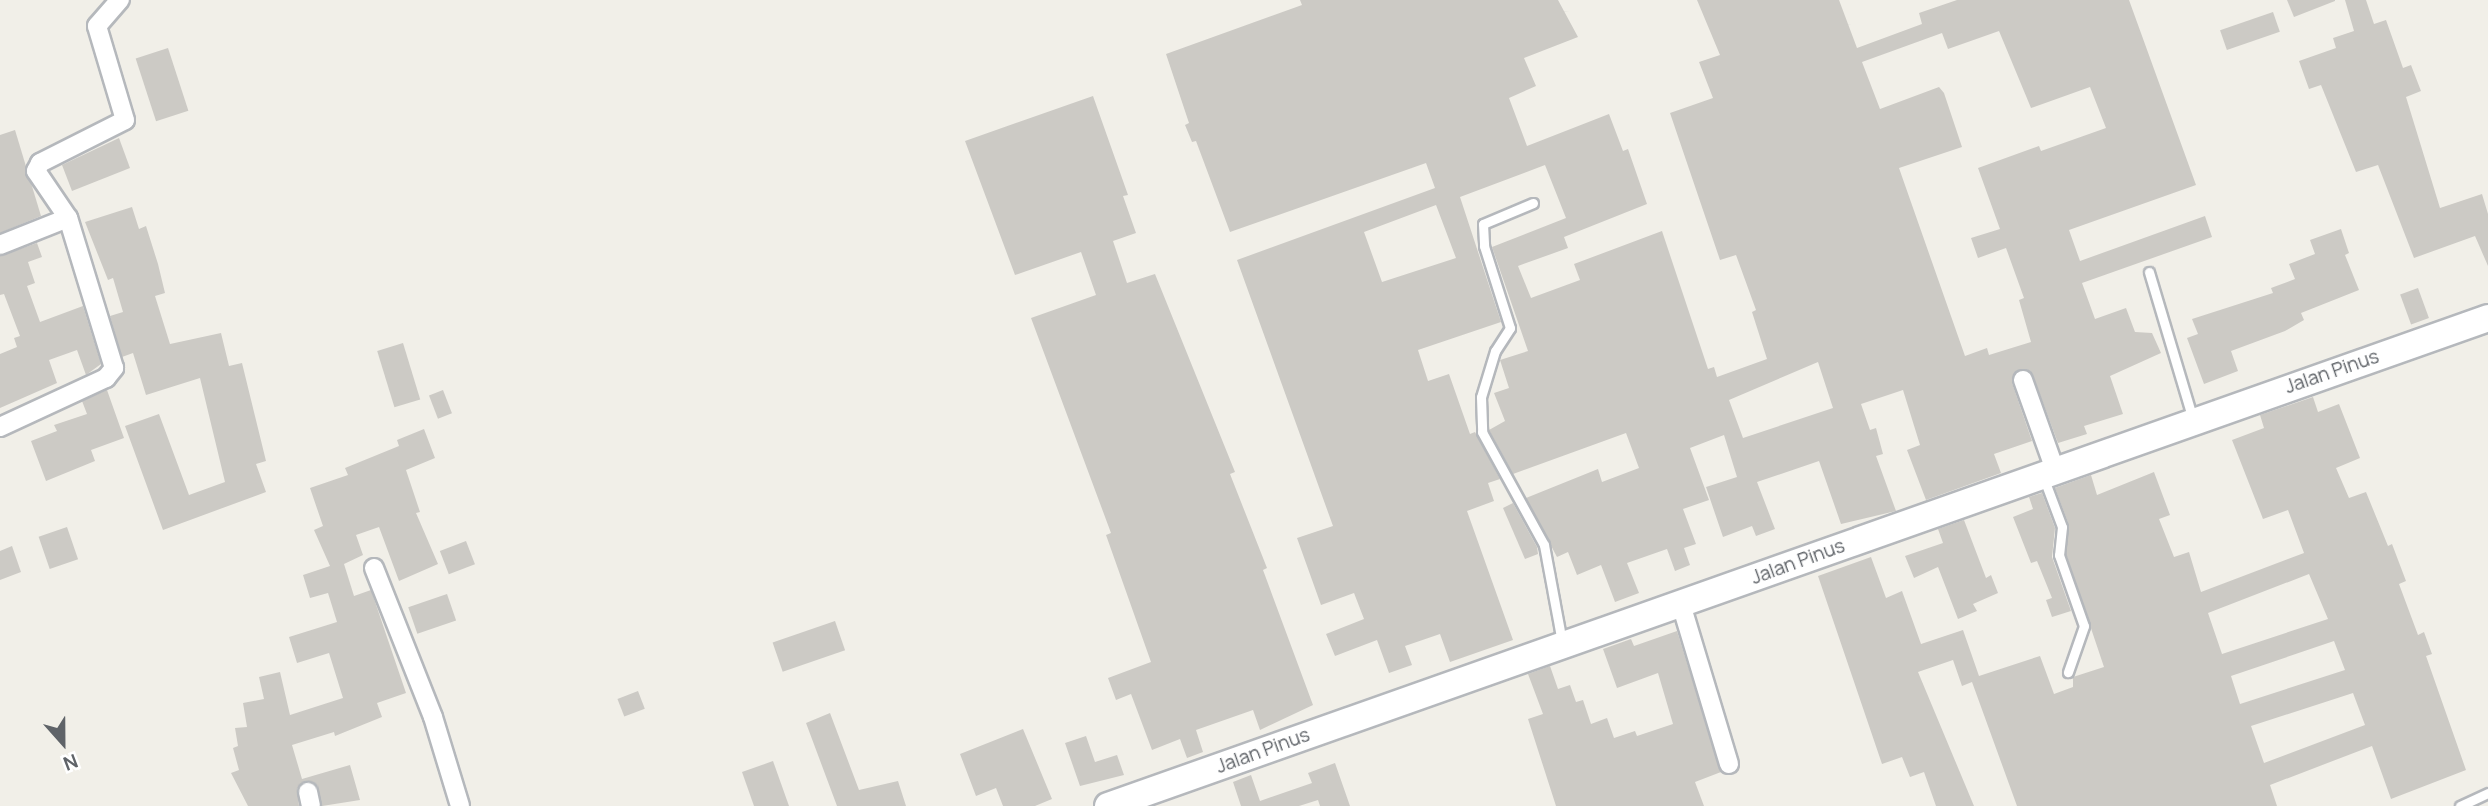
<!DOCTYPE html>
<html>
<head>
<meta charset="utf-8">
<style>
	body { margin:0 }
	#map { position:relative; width:2488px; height:806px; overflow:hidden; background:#f1efe8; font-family:Manrope,sans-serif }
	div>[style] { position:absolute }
	.building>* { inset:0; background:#cccac5; transform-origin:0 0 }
	.roads { filter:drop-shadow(2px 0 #b5b8bc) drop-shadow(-2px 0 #b5b8bc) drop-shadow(0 2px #b5b8bc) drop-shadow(0 -2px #b5b8bc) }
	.lane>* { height:9px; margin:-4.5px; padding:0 4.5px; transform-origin:4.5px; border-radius:4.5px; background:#fff }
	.street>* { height:18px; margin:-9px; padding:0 9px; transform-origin:9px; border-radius:9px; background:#fff }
	.secondary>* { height:26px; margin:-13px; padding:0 13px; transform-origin:13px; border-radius:13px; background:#fff }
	span { translate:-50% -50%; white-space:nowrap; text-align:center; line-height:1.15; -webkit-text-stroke:5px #fff; paint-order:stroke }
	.street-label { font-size:19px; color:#5f6368 }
	.north { position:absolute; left:28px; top:708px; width:70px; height:70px; -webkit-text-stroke:5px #fff; paint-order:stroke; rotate:159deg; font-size:19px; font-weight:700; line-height:28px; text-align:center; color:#5f6368 }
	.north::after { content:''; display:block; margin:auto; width:24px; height:32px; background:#5f6368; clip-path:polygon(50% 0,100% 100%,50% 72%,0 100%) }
</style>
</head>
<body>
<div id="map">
	<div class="building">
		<i style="clip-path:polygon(evenodd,1300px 0,1558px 0,1578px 37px,1524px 58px,1536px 86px,1509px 98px,1527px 146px,1609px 114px,1623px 151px,1628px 149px,1647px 204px,1564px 237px,1568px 248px,1518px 266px,1531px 298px,1580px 280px,1574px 264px,1662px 231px,1708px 369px,1714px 367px,1717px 377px,1767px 359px,1752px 312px,1756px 310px,1736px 255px,1720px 260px,1670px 113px,1713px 98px,1699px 62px,1720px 55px,1697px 0,1839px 0,1857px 48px,1922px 24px,1919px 13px,1957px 0,2129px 0,2196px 185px,2069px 230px,2080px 261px,2205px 216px,2212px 237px,2082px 283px,2095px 319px,2126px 308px,2135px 332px,2152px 333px,2161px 353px,2110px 376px,2123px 414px,2084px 426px,2087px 434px,2058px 443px,2033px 376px,2019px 370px,2012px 383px,2032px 441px,1994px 454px,2001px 473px,1926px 500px,1907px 450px,1920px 445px,1903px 390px,1861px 404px,1870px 430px,1876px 428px,1883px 454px,1876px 456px,1896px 511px,1841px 524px,1819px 461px,1757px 482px,1775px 529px,1756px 536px,1752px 526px,1723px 537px,1706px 487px,1737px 477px,1724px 435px,1690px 448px,1709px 500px,1683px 509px,1696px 544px,1684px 548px,1690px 565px,1675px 571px,1667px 549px,1627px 563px,1639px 593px,1615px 602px,1601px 565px,1577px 575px,1568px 552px,1557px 557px,1526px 498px,1598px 469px,1602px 482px,1639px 468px,1626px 433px,1513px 474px,1489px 430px,1505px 421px,1494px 393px,1509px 388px,1500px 360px,1528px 351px,1492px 247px,1566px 218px,1545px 165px,1460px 197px,1501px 322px,1418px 350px,1428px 381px,1449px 374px,1470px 434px,1475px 432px,1500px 479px,1488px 483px,1494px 501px,1467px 511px,1513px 640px,1450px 662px,1440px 634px,1405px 646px,1412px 665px,1389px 673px,1377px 640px,1335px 656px,1326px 634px,1364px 619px,1354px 593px,1321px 605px,1297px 538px,1333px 526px,1237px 260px,1435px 188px,1426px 163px,1230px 232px,1196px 141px,1192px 142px,1185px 125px,1189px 123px,1166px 54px,1302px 5px,1300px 0,1999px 31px,2031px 108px,2090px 87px,2106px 128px,2041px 151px,2039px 146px,1978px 168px,2000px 229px,1971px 238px,1978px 258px,2006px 248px,2024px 298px,2019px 300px,2031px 342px,1989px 355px,1987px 348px,1965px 356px,1899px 168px,1962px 147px,1944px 93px,1939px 87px,1880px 109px,1862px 62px,1942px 33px,1948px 49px,1999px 31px,1300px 0,1436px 205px,1456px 258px,1382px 282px,1364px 232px,1436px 205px,1300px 0,1818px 362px,1833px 408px,1743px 438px,1729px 400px,1818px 362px)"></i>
		<i style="clip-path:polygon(2287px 0,2335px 0,2335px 1px,2294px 17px)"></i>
		<i style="clip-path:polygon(2345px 0,2366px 0,2374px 24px,2386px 20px,2403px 68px,2411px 65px,2421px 91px,2406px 97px,2440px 208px,2482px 194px,2488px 214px,2488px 266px,2475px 236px,2414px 258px,2378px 165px,2356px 172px,2321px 85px,2309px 89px,2299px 61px,2336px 48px,2333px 38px,2354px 31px)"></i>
		<i style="left:2273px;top:12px;width:21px;height:56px;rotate:71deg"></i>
		<i style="left:168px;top:48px;width:66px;height:34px;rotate:72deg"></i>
		<i style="clip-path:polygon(1093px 96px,1128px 195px,1123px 196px,1136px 233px,1113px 241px,1127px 283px,1155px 274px,1235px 472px,1230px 474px,1267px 568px,1263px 570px,1313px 705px,1260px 730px,1253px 710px,1196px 730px,1203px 752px,1187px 758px,1180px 739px,1152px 750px,1131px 694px,1116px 700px,1108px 678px,1151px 662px,1106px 535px,1111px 533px,1031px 318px,1096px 295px,1081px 252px,1015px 275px,965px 141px)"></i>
		<i style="clip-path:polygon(15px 130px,41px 216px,0 233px,0 135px)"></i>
		<i style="clip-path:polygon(119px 138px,130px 168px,72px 191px,62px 165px)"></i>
		<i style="clip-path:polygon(132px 207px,139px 229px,146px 226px,158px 264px,165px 293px,155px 296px,170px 344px,221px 333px,229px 366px,242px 363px,266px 461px,256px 464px,266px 492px,163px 530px,125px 426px,159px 414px,189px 495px,225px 482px,200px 378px,146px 395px,133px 353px,122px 357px,110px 316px,123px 312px,113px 278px,108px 280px,85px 222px)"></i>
		<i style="clip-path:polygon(2341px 229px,2349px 253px,2345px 255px,2359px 290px,2301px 313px,2304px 320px,2285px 331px,2231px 351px,2238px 371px,2204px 384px,2187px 338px,2198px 334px,2192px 319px,2273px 293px,2271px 288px,2295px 279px,2289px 264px,2315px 254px,2310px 240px)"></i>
		<i style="clip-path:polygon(37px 243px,42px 257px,28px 262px,35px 283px,27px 286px,40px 322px,83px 306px,101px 364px,86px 375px,77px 350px,49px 360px,57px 383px,0 408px,0 354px,17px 347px,14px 338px,20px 336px,4px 294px,0 295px,0 256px)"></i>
		<i style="left:2418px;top:288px;width:32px;height:19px;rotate:70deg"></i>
		<i style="left:403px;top:343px;width:59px;height:27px;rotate:73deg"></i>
		<i style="clip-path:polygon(107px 390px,124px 438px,91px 450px,95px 461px,46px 481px,31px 441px,57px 431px,54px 425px,87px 414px,82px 401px)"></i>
		<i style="left:443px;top:390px;width:25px;height:15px;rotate:69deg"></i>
		<i style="clip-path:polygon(evenodd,2313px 397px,2318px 412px,2339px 404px,2360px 458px,2336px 468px,2349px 498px,2366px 492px,2388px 546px,2392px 544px,2406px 581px,2399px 584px,2418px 635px,2424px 632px,2432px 654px,2426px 656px,2466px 770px,2391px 799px,2372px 746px,2270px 785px,2277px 806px,2017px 806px,1972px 682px,1962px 686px,1953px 660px,1918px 672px,1974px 806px,1936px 806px,1924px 772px,1910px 777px,1902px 757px,1882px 764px,1818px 576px,1871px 557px,1886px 598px,1902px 591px,1921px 644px,1963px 630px,1979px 676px,2040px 656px,2054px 694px,2073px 687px,2073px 677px,2104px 667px,2066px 554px,2069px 525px,2055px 488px,2091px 475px,2097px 495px,2154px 472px,2170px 515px,2159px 519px,2174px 557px,2189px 552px,2201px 592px,2304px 553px,2288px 510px,2263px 519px,2232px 440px,2264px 428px,2260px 415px,2313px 397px,2309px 574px,2328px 619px,2222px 654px,2208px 613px,2309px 574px,2313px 397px,2334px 641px,2345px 670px,2240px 704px,2231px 676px,2334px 641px,2313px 397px,2353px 693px,2365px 725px,2264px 763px,2251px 726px,2353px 693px)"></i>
		<i style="clip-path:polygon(424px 429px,435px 458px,406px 470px,420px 512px,416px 513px,438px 564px,399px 581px,379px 527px,356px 535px,363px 555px,344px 564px,354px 596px,371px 590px,406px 693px,377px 703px,382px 717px,335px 736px,334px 732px,292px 745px,302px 779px,350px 765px,360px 800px,322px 806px,317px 785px,306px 781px,297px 789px,299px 806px,248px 806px,231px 773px,239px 770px,233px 748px,238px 746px,235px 728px,247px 727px,243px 703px,264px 699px,259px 677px,280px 672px,290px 715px,343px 698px,329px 653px,297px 663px,289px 637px,337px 622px,328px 593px,310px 598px,303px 575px,330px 566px,314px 530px,323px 526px,310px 488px,348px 475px,345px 468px,399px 446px,397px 440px)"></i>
		<i style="clip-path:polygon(2042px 493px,2055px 528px,2052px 557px,2071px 611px,2052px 617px,2046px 600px,2052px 598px,2037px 561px,2031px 563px,2013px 517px,2033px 509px,2029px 497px)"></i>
		<i style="clip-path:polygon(1513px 503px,1537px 547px,1538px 554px,1525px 559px,1503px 508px)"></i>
		<i style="clip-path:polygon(1964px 520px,1986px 578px,1991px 575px,1998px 593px,1973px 604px,1977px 611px,1958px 619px,1938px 567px,1914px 578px,1905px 556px,1943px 543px,1938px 529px)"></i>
		<i style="left:67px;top:527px;width:34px;height:30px;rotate:71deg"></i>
		<i style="left:466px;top:541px;width:25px;height:28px;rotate:69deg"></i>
		<i style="clip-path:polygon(12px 546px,21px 572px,0 580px,0 551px)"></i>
		<i style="left:447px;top:594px;width:28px;height:41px;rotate:71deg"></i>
		<i style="left:835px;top:621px;width:31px;height:66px;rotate:71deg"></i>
		<i style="clip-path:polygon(1677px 631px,1721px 772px,1695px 782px,1704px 806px,1556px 806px,1528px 719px,1543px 714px,1528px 674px,1550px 666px,1558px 689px,1570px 685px,1576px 702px,1583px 700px,1591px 724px,1607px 718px,1614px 738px,1635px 731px,1637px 736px,1673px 724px,1658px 673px,1617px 688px,1603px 649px,1631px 639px,1634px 646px)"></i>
		<i style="left:638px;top:691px;width:19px;height:22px;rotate:69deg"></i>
		<i style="clip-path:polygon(830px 713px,859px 790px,898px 781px,906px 806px,837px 806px,806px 723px)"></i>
		<i style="clip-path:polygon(1023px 729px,1052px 799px,1035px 806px,1003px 806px,996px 788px,976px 796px,960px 754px)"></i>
		<i style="clip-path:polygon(1086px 736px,1095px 762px,1117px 755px,1124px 775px,1080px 786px,1065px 743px)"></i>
		<i style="clip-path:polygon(773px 761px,789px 806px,754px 806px,742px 772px)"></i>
		<i style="clip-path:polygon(1335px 763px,1350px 806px,1320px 806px,1318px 800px,1299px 806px,1241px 806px,1233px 782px,1251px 775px,1260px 801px,1312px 783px,1308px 773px)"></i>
	</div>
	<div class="roads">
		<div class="lane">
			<i style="left:1533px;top:203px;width:54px;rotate:157.2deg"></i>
			<i style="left:1483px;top:224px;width:22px;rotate:87deg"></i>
			<i style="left:1484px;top:246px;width:86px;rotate:72.4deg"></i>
			<i style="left:1510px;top:328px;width:27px;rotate:123deg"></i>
			<i style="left:1495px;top:351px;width:48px;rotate:106.9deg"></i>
			<i style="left:1481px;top:397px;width:35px;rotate:88deg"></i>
			<i style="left:1482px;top:432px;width:129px;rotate:61.2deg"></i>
			<i style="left:1544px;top:545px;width:99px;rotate:79.5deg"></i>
			<i style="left:2149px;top:272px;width:154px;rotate:73.4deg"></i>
			<i style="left:2044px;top:479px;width:51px;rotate:69.4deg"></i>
			<i style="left:2062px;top:527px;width:28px;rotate:96deg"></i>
			<i style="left:2059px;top:555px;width:75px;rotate:70.6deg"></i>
			<i style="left:2084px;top:626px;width:49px;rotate:109.2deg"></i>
			<i style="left:2460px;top:806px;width:31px;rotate:-25deg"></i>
		</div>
		<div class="street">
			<i style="left:0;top:245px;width:73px;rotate:-21.7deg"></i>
			<i style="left:2023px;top:380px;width:96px;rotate:70.4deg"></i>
			<i style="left:0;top:427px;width:117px;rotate:-24.8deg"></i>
			<i style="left:106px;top:378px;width:13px;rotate:-51deg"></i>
			<i style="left:114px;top:368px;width:157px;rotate:-107deg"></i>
			<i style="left:68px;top:218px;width:57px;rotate:-124.2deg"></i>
			<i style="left:36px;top:171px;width:9px;rotate:-63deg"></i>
			<i style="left:40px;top:163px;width:95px;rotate:-26.8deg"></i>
			<i style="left:125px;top:120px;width:98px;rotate:-106.6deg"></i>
			<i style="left:97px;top:26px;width:35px;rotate:-49deg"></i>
			<i style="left:374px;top:568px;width:160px;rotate:68.4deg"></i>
			<i style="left:433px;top:717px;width:93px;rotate:73.1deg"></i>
			<i style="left:1681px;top:604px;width:167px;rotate:73.3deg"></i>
			<i style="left:308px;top:792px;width:14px;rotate:78deg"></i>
		</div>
		<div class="secondary">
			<i style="left:1108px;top:806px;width:1464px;rotate:-19.47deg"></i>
		</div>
	</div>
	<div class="street-label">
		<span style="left:2332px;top:372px;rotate:-19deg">Jalan Pinus</span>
		<span style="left:1798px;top:562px;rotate:-20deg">Jalan Pinus</span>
		<span style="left:1263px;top:751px;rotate:-20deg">Jalan Pinus</span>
	</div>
	<div class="north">N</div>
</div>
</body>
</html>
